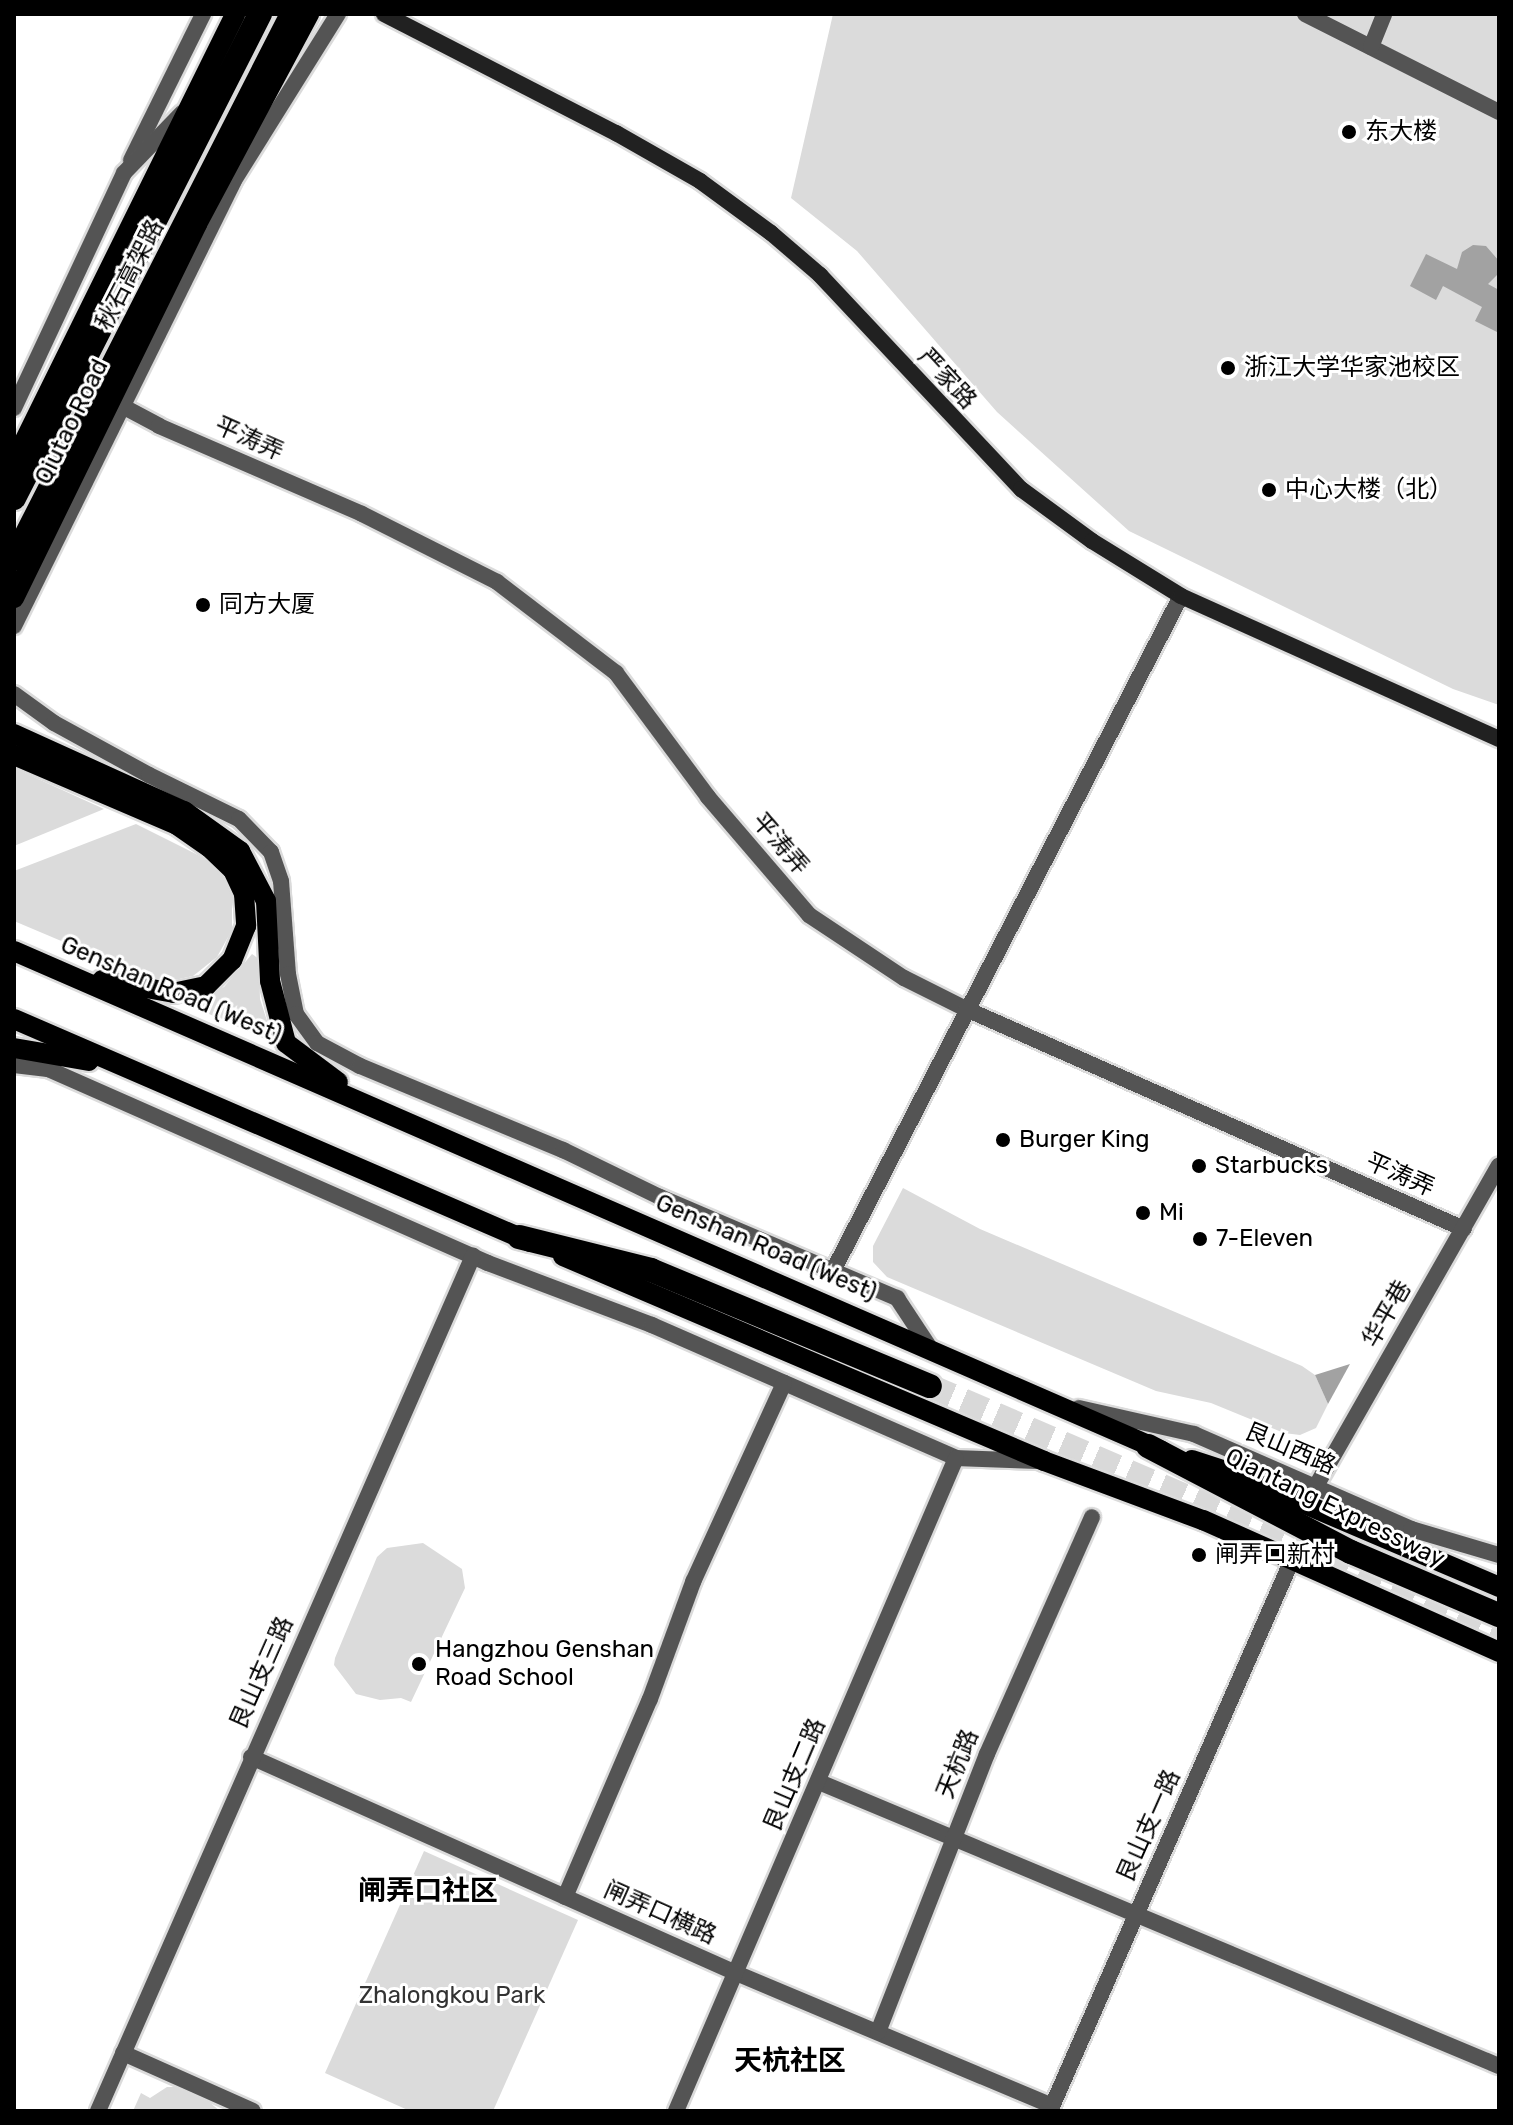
<!DOCTYPE html>
<html>
<head>
<meta charset="utf-8">
<style>
	body { margin:0 }
	#map { position:relative; width:1513px; height:2125px; overflow:hidden; background:#fff; font-family:Rubik,"Noto Sans SC",sans-serif }
	div>[style] { position:absolute }
	.green>* { inset:0; background:#dbdbdb }
	.water>* { inset:0; background:#a2a2a2 }
	.highway-tunnel>* { height:24px; margin-top:-12px; transform-origin:0; background:repeating-linear-gradient(90deg,#d9d9d9 0 24px,transparent 0 36px) }
	.roads { filter:drop-shadow(2px 0 #dbdbdb) drop-shadow(-2px 0 #dbdbdb) drop-shadow(0 2px #dbdbdb) drop-shadow(0 -2px #dbdbdb) }
	.street>* { height:16px; margin:-8px; padding:0 8px; transform-origin:8px; border-radius:8px; background:#545454 }
	.secondary>* { height:16px; margin:-8px; padding:0 8px; transform-origin:8px; border-radius:8px; background:#212121 }
	.primary>* { height:20px; margin:-10px; padding:0 10px; transform-origin:10px; border-radius:10px; background:#000 }
	.highway>* { height:24px; margin:-12px; padding:0 12px; transform-origin:12px; border-radius:12px; background:#000 }
	.dots>* { width:22px; height:22px; translate:-50% -50%; box-sizing:border-box; border:4px solid #fff; border-radius:50% }
	span { translate:-50% -50%; white-space:nowrap; text-align:center; line-height:1.15; -webkit-text-stroke:6px #fff; paint-order:stroke }
	.poi-label { font-size:24px; color:#000 }
	.left { translate:0 -50%; text-align:left }
	.street-label { font-size:24px; color:#000 }
	.park-label { font-size:24px; color:#323232 }
	.quarter-label { font-size:28px; color:#000; font-weight:700 }
	.frame { position:absolute; inset:0; border:16px solid #000; pointer-events:none }
</style>
</head>
<body>
<div id="map">
	<div class="green">
		<i style="clip-path:polygon(833px 14px,1499px 14px,1499px 705px,1453px 689px,1129px 531px,997px 412px,857px 251px,791px 198px)"></i>
		<i style="clip-path:polygon(14px 768px,104px 809px,14px 846px)"></i>
		<i style="clip-path:polygon(136px 824px,204px 858px,222px 875px,232px 891px,232px 930px,217px 957px,193px 976px,165px 982px,137px 973px,14px 921px,14px 871px)"></i>
		<i style="clip-path:polygon(252px 954px,259px 959px,260px 999px,269px 1027px,265px 1039px,198px 1009px,196px 998px,224px 987px)"></i>
		<i style="clip-path:polygon(903px 1188px,980px 1229px,1302px 1366px,1315px 1375px,1328px 1404px,1316px 1428px,1300px 1435px,1284px 1433px,1211px 1403px,1156px 1391px,887px 1277px,873px 1262px,873px 1246px)"></i>
		<i style="clip-path:polygon(423px 1543px,462px 1569px,465px 1588px,411px 1702px,401px 1698px,380px 1700px,356px 1694px,334px 1665px,335px 1658px,377px 1557px,387px 1548px)"></i>
		<i style="clip-path:polygon(424px 1851px,578px 1920px,493px 2111px,410px 2111px,325px 2073px)"></i>
		<i style="clip-path:polygon(167px 2087px,181px 2087px,203px 2097px,220px 2111px,133px 2111px,141px 2093px,150px 2098px)"></i>
	</div>
	<div class="water">
		<i style="clip-path:polygon(1473px 245px,1486px 246px,1499px 261px,1497px 275px,1488px 284px,1499px 290px,1499px 333px,1475px 321px,1482px 307px,1443px 286px,1436px 300px,1410px 286px,1426px 254px,1457px 269px,1462px 252px)"></i>
		<i style="clip-path:polygon(1350px 1364px,1328px 1404px,1315px 1375px)"></i>
	</div>
	<div class="highway-tunnel">
		<i style="left:930px;top:1386px;width:620px;rotate:23.3deg"></i>
	</div>
	<div class="roads">
		<div class="street">
			<i style="left:1305px;top:14px;width:217px;rotate:26.8deg"></i>
			<i style="left:1371px;top:47px;width:35px;rotate:-68deg"></i>
			<i style="left:131px;top:160px;width:163px;rotate:-63.7deg"></i>
			<i style="left:124px;top:407px;width:40px;rotate:28deg"></i>
			<i style="left:159px;top:426px;width:221px;rotate:23.4deg"></i>
			<i style="left:362px;top:514px;width:151px;rotate:26.7deg"></i>
			<i style="left:497px;top:582px;width:150px;rotate:37.4deg"></i>
			<i style="left:616px;top:673px;width:154px;rotate:53.4deg"></i>
			<i style="left:708px;top:797px;width:155px;rotate:49.4deg"></i>
			<i style="left:809px;top:915px;width:114px;rotate:33.6deg"></i>
			<i style="left:904px;top:978px;width:69px;rotate:26.6deg"></i>
			<i style="left:966px;top:1009px;width:544px;rotate:23.83deg"></i>
			<i style="left:14px;top:408px;width:259px;rotate:-64.9deg"></i>
			<i style="left:124px;top:173px;width:83px;rotate:-46deg"></i>
			<i style="left:14px;top:626px;width:495px;rotate:-63.7deg"></i>
			<i style="left:233px;top:182px;width:198px;rotate:-58deg"></i>
			<i style="left:14px;top:694px;width:49px;rotate:35.9deg"></i>
			<i style="left:54px;top:723px;width:108px;rotate:28.7deg"></i>
			<i style="left:149px;top:775px;width:100px;rotate:26.1deg"></i>
			<i style="left:239px;top:819px;width:46px;rotate:45.9deg"></i>
			<i style="left:271px;top:852px;width:31px;rotate:71deg"></i>
			<i style="left:281px;top:881px;width:93px;rotate:85.7deg"></i>
			<i style="left:288px;top:974px;width:41px;rotate:78.7deg"></i>
			<i style="left:296px;top:1014px;width:36px;rotate:54deg"></i>
			<i style="left:317px;top:1043px;width:49px;rotate:28.1deg"></i>
			<i style="left:360px;top:1066px;width:220px;rotate:22.5deg"></i>
			<i style="left:563px;top:1150px;width:108px;rotate:25.9deg"></i>
			<i style="left:660px;top:1197px;width:258px;rotate:23.1deg"></i>
			<i style="left:897px;top:1298px;width:60px;rotate:56.6deg"></i>
			<i style="left:14px;top:1065px;width:34px;rotate:7deg"></i>
			<i style="left:48px;top:1069px;width:481px;rotate:23.8deg"></i>
			<i style="left:488px;top:1263px;width:175px;rotate:20.7deg"></i>
			<i style="left:652px;top:1325px;width:332px;rotate:23.6deg"></i>
			<i style="left:956px;top:1458px;width:80px;rotate:2.1deg"></i>
			<i style="left:833px;top:1271px;width:759px;rotate:-62.73deg"></i>
			<i style="left:1079px;top:1408px;width:118px;rotate:12.7deg"></i>
			<i style="left:1194px;top:1434px;width:237px;rotate:23.6deg"></i>
			<i style="left:1411px;top:1529px;width:92px;rotate:16.5deg"></i>
			<i style="left:1316px;top:1486px;width:369px;rotate:-60.3deg"></i>
			<i style="left:251px;top:1757px;width:531px;rotate:24.01deg"></i>
			<i style="left:736px;top:1973px;width:343px;rotate:22.8deg"></i>
			<i style="left:819px;top:1782px;width:737px;rotate:22.67deg"></i>
			<i style="left:565px;top:1897px;width:215px;rotate:-66.8deg"></i>
			<i style="left:650px;top:1699px;width:125px;rotate:-69.8deg"></i>
			<i style="left:693px;top:1582px;width:219px;rotate:-65.4deg"></i>
			<i style="left:878px;top:2032px;width:299px;rotate:-68.6deg"></i>
			<i style="left:987px;top:1754px;width:259px;rotate:-66.1deg"></i>
			<i style="left:123px;top:2053px;width:142px;rotate:24deg"></i>
			<i style="left:98px;top:2111px;width:934px;rotate:-66.32deg"></i>
			<i style="left:676px;top:2111px;width:710px;rotate:-66.79deg"></i>
			<i style="left:1050px;top:2111px;width:602px;rotate:-66.29deg"></i>
		</div>
		<div class="secondary">
			<i style="left:384px;top:14px;width:261px;rotate:27.2deg"></i>
			<i style="left:616px;top:133px;width:97px;rotate:29.7deg"></i>
			<i style="left:700px;top:181px;width:88px;rotate:36.2deg"></i>
			<i style="left:771px;top:233px;width:65px;rotate:40.6deg"></i>
			<i style="left:820px;top:275px;width:294px;rotate:46.8deg"></i>
			<i style="left:1021px;top:489px;width:88px;rotate:36.2deg"></i>
			<i style="left:1092px;top:541px;width:105px;rotate:31.7deg"></i>
			<i style="left:1181px;top:596px;width:349px;rotate:24.2deg"></i>
		</div>
		<div class="primary">
			<i style="left:14px;top:462px;width:500px;rotate:-63.7deg"></i>
			<i style="left:14px;top:598px;width:416px;rotate:-63.9deg"></i>
			<i style="left:197px;top:224px;width:238px;rotate:-61.9deg"></i>
			<i style="left:14px;top:734px;width:187px;rotate:24.4deg"></i>
			<i style="left:184px;top:811px;width:69px;rotate:35.5deg"></i>
			<i style="left:240px;top:851px;width:56px;rotate:62.5deg"></i>
			<i style="left:266px;top:901px;width:80px;rotate:87.1deg"></i>
			<i style="left:270px;top:981px;width:64px;rotate:75.5deg"></i>
			<i style="left:286px;top:1043px;width:65px;rotate:36.9deg"></i>
			<i style="left:14px;top:755px;width:177px;rotate:23.2deg"></i>
			<i style="left:177px;top:825px;width:39px;rotate:35deg"></i>
			<i style="left:209px;top:847px;width:33px;rotate:44deg"></i>
			<i style="left:233px;top:870px;width:26px;rotate:65deg"></i>
			<i style="left:244px;top:894px;width:32px;rotate:86deg"></i>
			<i style="left:246px;top:926px;width:37px;rotate:112deg"></i>
			<i style="left:232px;top:960px;width:37px;rotate:135deg"></i>
			<i style="left:206px;top:986px;width:33px;rotate:168deg"></i>
			<i style="left:174px;top:993px;width:73px;rotate:-169.8deg"></i>
			<i style="left:14px;top:951px;width:1252px;rotate:23.54deg"></i>
			<i style="left:14px;top:1019px;width:562px;rotate:23.37deg"></i>
			<i style="left:14px;top:1048px;width:76px;rotate:9.8deg"></i>
			<i style="left:563px;top:1256px;width:523px;rotate:23.08deg"></i>
			<i style="left:1044px;top:1461px;width:170px;rotate:20.4deg"></i>
			<i style="left:1203px;top:1520px;width:324px;rotate:24deg"></i>
			<i style="left:1192px;top:1460px;width:42px;rotate:18deg"></i>
			<i style="left:1232px;top:1473px;width:290px;rotate:23.1deg"></i>
		</div>
		<div class="highway">
			<i style="left:14px;top:498px;width:543px;rotate:-63.06deg"></i>
			<i style="left:14px;top:559px;width:612px;rotate:-62.97deg"></i>
			<i style="left:519px;top:1237px;width:136px;rotate:14deg"></i>
			<i style="left:651px;top:1270px;width:302px;rotate:22.6deg"></i>
			<i style="left:1148px;top:1446px;width:229px;rotate:27.6deg"></i>
			<i style="left:1351px;top:1552px;width:161px;rotate:23.1deg"></i>
		</div>
	</div>
	<div class="dots">
		<i style="left:1349px;top:132px;background:#000"></i>
		<i style="left:1228px;top:368px;background:#000"></i>
		<i style="left:1269px;top:490px;background:#000"></i>
		<i style="left:203px;top:605px;background:#000"></i>
		<i style="left:1003px;top:1140px;background:#000"></i>
		<i style="left:1199px;top:1166px;background:#000"></i>
		<i style="left:1143px;top:1213px;background:#000"></i>
		<i style="left:1200px;top:1239px;background:#000"></i>
		<i style="left:1199px;top:1555px;background:#000"></i>
		<i style="left:419px;top:1664px;background:#000"></i>
	</div>
	<div class="poi-label">
		<span class="left" style="left:1365px;top:132px">东大楼</span>
		<span class="left" style="left:1244px;top:368px">浙江大学华家池校区</span>
		<span class="left" style="left:1285px;top:490px">中心大楼（北）</span>
		<span class="left" style="left:219px;top:605px">同方大厦</span>
		<span class="left" style="left:1019px;top:1140px">Burger King</span>
		<span class="left" style="left:1215px;top:1166px">Starbucks</span>
		<span class="left" style="left:1159px;top:1213px">Mi</span>
		<span class="left" style="left:1216px;top:1239px">7-Eleven</span>
		<span class="left" style="left:1215px;top:1555px">闸弄口新村</span>
		<span class="left" style="left:435px;top:1664px">Hangzhou Genshan<br>Road School</span>
	</div>
	<div class="street-label">
		<span style="left:130px;top:275px;rotate:-63deg">秋石高架路</span>
		<span style="left:947px;top:379px;rotate:47deg">严家路</span>
		<span style="left:72px;top:422px;rotate:-64deg">Qiutao Road</span>
		<span style="left:249px;top:439px;rotate:24deg">平涛弄</span>
		<span style="left:780px;top:844px;rotate:49deg">平涛弄</span>
		<span style="left:171px;top:990px;rotate:23deg">Genshan Road (West)</span>
		<span style="left:1400px;top:1175px;rotate:24deg">平涛弄</span>
		<span style="left:766px;top:1248px;rotate:23deg">Genshan Road (West)</span>
		<span style="left:1387px;top:1314px;rotate:-60deg">华平巷</span>
		<span style="left:1290px;top:1449px;rotate:23deg">艮山西路</span>
		<span style="left:1335px;top:1508px;rotate:26deg">Qiantang Expressway</span>
		<span style="left:262px;top:1673px;rotate:-66deg">艮山支三路</span>
		<span style="left:958px;top:1764px;rotate:-68deg">天杭路</span>
		<span style="left:795px;top:1775px;rotate:-67deg">艮山支二路</span>
		<span style="left:1149px;top:1826px;rotate:-66deg">艮山支一路</span>
		<span style="left:660px;top:1913px;rotate:24deg">闸弄口横路</span>
	</div>
	<div class="park-label">
		<span style="left:452px;top:1996px">Zhalongkou Park</span>
	</div>
	<div class="quarter-label">
		<span style="left:428px;top:1891px">闸弄口社区</span>
		<span style="left:790px;top:2061px">天杭社区</span>
	</div>
	<div class="frame"></div>
</div>
</body>
</html>
